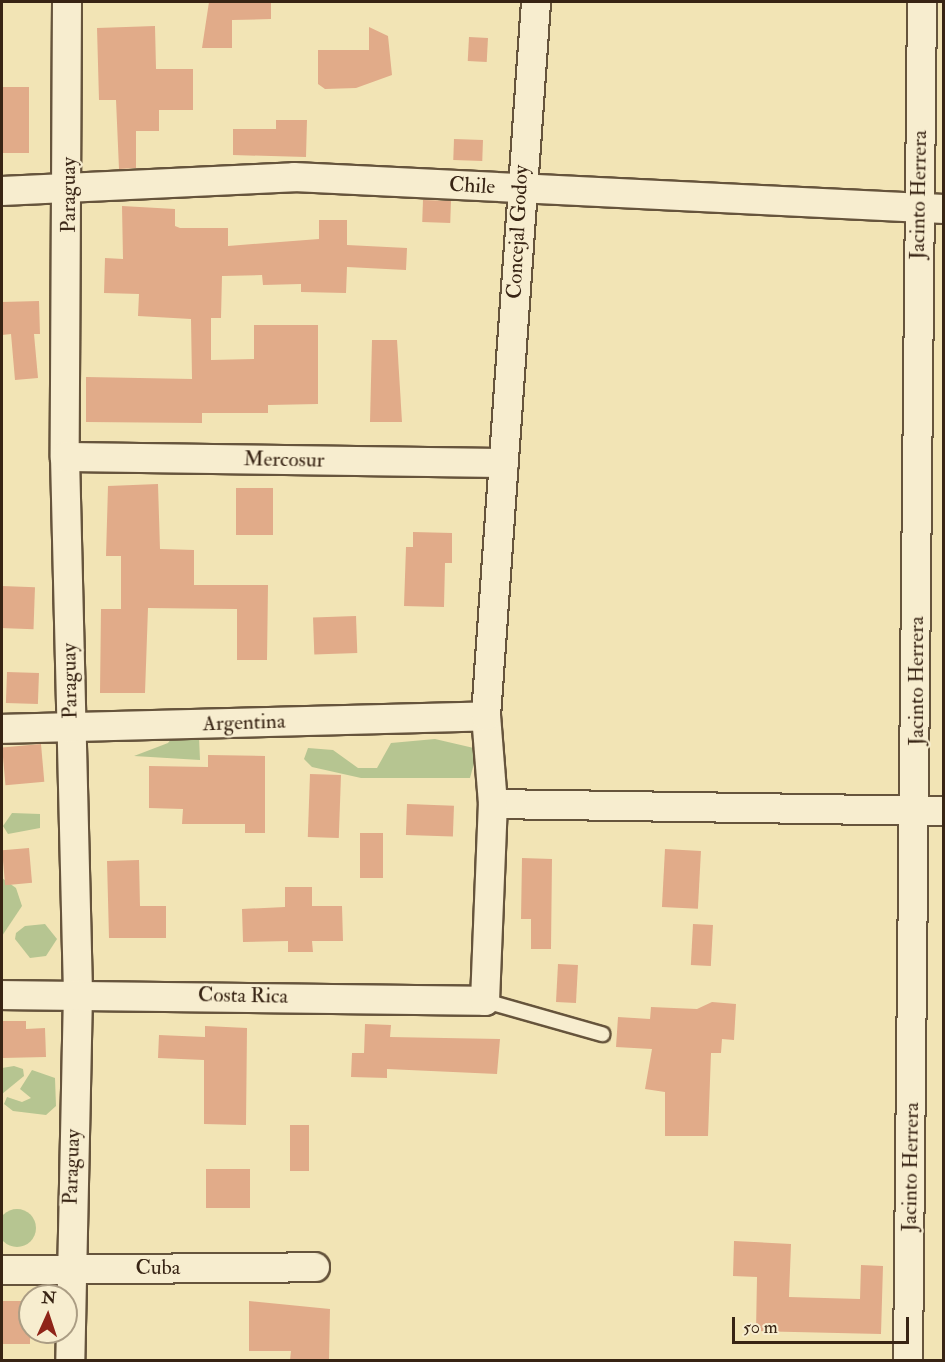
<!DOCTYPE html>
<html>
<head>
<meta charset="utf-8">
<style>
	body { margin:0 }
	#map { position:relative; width:945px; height:1362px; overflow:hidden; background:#f2e4b5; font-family:"IM FELL Double Pica",serif }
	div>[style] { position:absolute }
	.green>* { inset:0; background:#b6c591 }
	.round { border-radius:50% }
	.building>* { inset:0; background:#e1ab89; transform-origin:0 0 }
	.roads { filter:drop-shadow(2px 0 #66543c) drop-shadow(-2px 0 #66543c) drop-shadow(0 2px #66543c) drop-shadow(0 -2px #66543c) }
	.lane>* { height:14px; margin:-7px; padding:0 7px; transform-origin:7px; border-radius:7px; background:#f7edcf }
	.street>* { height:28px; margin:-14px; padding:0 14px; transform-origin:14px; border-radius:14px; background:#f7edcf }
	span { translate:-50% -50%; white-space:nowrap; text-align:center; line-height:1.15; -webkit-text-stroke:4.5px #f7edcf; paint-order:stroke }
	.street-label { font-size:21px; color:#382414 }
	.frame { position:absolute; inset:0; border:3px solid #382414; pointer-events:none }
	.north { position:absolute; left:18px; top:1284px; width:60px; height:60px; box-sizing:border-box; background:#f7edcf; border:2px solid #ab9d84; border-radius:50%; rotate:3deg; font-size:16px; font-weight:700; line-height:24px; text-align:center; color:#382414 }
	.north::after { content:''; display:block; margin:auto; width:21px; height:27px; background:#8f2418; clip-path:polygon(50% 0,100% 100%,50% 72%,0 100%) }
	.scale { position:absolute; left:732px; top:1317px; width:177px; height:27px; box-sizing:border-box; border:3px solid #382414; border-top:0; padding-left:8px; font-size:18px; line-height:21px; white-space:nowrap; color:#382414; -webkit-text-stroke:4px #f7edcf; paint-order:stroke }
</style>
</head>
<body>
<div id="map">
	<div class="green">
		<i style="clip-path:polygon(175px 734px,199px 737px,200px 760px,134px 756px,168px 743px)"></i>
		<i style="clip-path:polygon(435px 739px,478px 749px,470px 778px,361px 778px,312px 767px,304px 759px,308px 748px,333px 750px,358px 768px,377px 768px,391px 743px)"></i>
		<i style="clip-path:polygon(12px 813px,40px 814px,40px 828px,8px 834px,3px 826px)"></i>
		<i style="clip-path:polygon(2px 878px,16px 888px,22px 906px,2px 936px)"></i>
		<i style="clip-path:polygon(45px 924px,57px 939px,46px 956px,30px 958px,15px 939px,16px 933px,25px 926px)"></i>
		<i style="clip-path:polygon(14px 1066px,23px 1069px,24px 1076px,2px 1094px,2px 1068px)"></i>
		<i style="clip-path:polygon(32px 1070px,55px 1078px,56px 1106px,46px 1115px,13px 1111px,4px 1104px,7px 1097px,22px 1102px,31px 1098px,20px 1089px)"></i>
		<i class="round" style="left:-2px;top:1209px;width:38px;height:38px"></i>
	</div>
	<div class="building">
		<i style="clip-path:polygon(209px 2px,271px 2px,271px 19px,232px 20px,232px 48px,202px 48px)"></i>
		<i style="clip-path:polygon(155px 26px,156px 69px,193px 69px,193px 110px,159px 110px,159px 131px,136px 131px,136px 168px,119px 169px,116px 100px,99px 100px,97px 28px)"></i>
		<i style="clip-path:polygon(369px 27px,388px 36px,392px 75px,356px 88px,325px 89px,318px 84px,318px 50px,369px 50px)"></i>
		<i style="left:469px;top:37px;width:19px;height:24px;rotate:3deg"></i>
		<i style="left:2px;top:87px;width:27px;height:66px"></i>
		<i style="clip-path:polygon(276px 120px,307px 120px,306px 157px,233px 155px,233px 129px,276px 129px)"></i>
		<i style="left:454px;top:139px;width:29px;height:21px;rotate:2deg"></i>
		<i style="left:423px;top:200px;width:28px;height:22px;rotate:2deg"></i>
		<i style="clip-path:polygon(122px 206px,175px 209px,175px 226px,180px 228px,228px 228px,228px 246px,319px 239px,319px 220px,347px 220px,347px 245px,407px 248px,406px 270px,347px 267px,346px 293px,301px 292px,301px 284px,263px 285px,262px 275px,222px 276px,221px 318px,211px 318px,211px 360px,254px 359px,254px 325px,318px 325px,318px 404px,268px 405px,268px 413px,202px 413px,202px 423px,86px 422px,86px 377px,192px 379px,191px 319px,138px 316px,139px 294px,104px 293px,105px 258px,123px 259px)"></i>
		<i style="clip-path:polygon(39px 301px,40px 334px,34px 334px,38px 378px,15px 380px,11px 334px,2px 335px,2px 302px)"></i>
		<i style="clip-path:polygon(372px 340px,397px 340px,402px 422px,370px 422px)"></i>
		<i style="clip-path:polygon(158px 484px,160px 549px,194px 550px,194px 585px,268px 585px,267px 660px,237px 660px,237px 609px,148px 608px,145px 693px,100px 693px,101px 609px,121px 609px,121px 556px,106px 556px,108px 486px)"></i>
		<i style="left:236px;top:488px;width:37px;height:47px"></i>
		<i style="clip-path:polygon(413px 532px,452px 533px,452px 563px,445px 563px,444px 607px,404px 606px,406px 547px,413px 547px)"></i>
		<i style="left:2px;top:586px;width:33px;height:42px;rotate:2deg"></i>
		<i style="left:356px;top:616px;width:37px;height:43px;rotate:88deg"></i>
		<i style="left:7px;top:672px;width:32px;height:31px;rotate:2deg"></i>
		<i style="left:41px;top:744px;width:38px;height:39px;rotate:85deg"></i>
		<i style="clip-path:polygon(208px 755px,265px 756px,265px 833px,245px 833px,245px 824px,182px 824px,183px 809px,149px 808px,149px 766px,208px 767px)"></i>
		<i style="left:310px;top:774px;width:31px;height:63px;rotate:2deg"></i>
		<i style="left:407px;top:804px;width:47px;height:31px;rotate:2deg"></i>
		<i style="left:360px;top:833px;width:23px;height:45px"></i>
		<i style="left:29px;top:848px;width:35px;height:27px;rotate:85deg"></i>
		<i style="left:665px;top:849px;width:36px;height:58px;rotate:3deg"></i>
		<i style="clip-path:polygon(522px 858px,552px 859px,551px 949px,531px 949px,531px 919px,521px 919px)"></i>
		<i style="clip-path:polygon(139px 860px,140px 906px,166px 906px,166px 938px,109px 938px,107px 861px)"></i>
		<i style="clip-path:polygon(285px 887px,312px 887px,312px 906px,342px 906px,343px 941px,312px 941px,313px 952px,288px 952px,288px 941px,243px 942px,242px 909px,285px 907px)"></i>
		<i style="left:693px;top:924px;width:20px;height:41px;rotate:3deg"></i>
		<i style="left:558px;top:964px;width:20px;height:38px;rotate:3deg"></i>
		<i style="clip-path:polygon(712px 1002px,736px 1004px,734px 1040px,722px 1039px,721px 1053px,711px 1053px,708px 1136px,665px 1136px,665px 1092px,645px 1089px,652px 1049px,616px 1047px,618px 1017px,650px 1019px,651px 1007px,697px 1009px)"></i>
		<i style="clip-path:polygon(2px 1021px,26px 1021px,26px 1029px,45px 1028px,46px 1057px,2px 1058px)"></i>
		<i style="clip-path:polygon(365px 1024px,391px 1025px,390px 1037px,500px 1039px,497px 1074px,387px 1069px,387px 1078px,351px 1077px,352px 1053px,364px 1053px)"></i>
		<i style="clip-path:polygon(205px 1026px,247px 1028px,246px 1125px,204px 1124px,204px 1060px,158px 1058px,159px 1035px,205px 1037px)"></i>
		<i style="left:290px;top:1125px;width:19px;height:46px"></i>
		<i style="left:206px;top:1169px;width:44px;height:39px"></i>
		<i style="clip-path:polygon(734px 1241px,791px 1244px,789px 1297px,860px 1299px,861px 1265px,883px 1266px,881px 1334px,756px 1331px,757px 1277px,733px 1276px)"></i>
		<i style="left:2px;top:1301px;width:28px;height:43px"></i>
		<i style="clip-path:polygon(249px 1301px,330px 1309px,329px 1360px,290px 1360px,291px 1351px,249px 1351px)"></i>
	</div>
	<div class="roads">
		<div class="lane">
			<i style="left:485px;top:1001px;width:122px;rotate:15.8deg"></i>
		</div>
		<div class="street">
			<i style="left:67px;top:2px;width:455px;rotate:90.3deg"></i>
			<i style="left:65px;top:457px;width:536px;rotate:88.61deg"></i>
			<i style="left:78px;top:993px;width:367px;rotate:91.2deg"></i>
			<i style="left:2px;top:191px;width:292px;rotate:-2.7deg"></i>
			<i style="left:294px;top:177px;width:651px;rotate:2.82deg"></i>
			<i style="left:65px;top:457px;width:439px;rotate:0.8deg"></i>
			<i style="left:2px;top:729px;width:484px;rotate:-1.5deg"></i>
			<i style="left:493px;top:804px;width:451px;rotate:0.9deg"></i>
			<i style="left:2px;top:995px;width:483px;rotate:0.7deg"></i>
			<i style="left:485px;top:1001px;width:197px;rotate:-87.7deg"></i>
			<i style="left:493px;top:804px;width:88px;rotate:-94.5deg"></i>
			<i style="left:486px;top:716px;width:716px;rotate:-85.99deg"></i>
			<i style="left:2px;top:1270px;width:313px;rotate:-0.5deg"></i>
			<i style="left:908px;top:1360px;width:1358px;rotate:-89.41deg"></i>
		</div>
	</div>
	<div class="street-label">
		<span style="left:472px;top:186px;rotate:3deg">Chile</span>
		<span style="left:69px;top:195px;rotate:-90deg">Paraguay</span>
		<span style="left:919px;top:195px;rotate:-89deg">Jacinto Herrera</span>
		<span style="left:518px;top:232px;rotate:-87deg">Concejal Godoy</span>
		<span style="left:284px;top:460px;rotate:1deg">Mercosur</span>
		<span style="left:70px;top:681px;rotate:-91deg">Paraguay</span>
		<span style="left:917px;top:681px;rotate:-90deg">Jacinto Herrera</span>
		<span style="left:244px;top:723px;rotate:-2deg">Argentina</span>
		<span style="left:243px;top:996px;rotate:1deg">Costa Rica</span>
		<span style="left:72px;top:1167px;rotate:-88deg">Paraguay</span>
		<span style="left:911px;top:1167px;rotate:-89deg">Jacinto Herrera</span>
		<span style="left:158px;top:1268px">Cuba</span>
	</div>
	<div class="frame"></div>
	<div class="north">N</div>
	<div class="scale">50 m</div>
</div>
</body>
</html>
